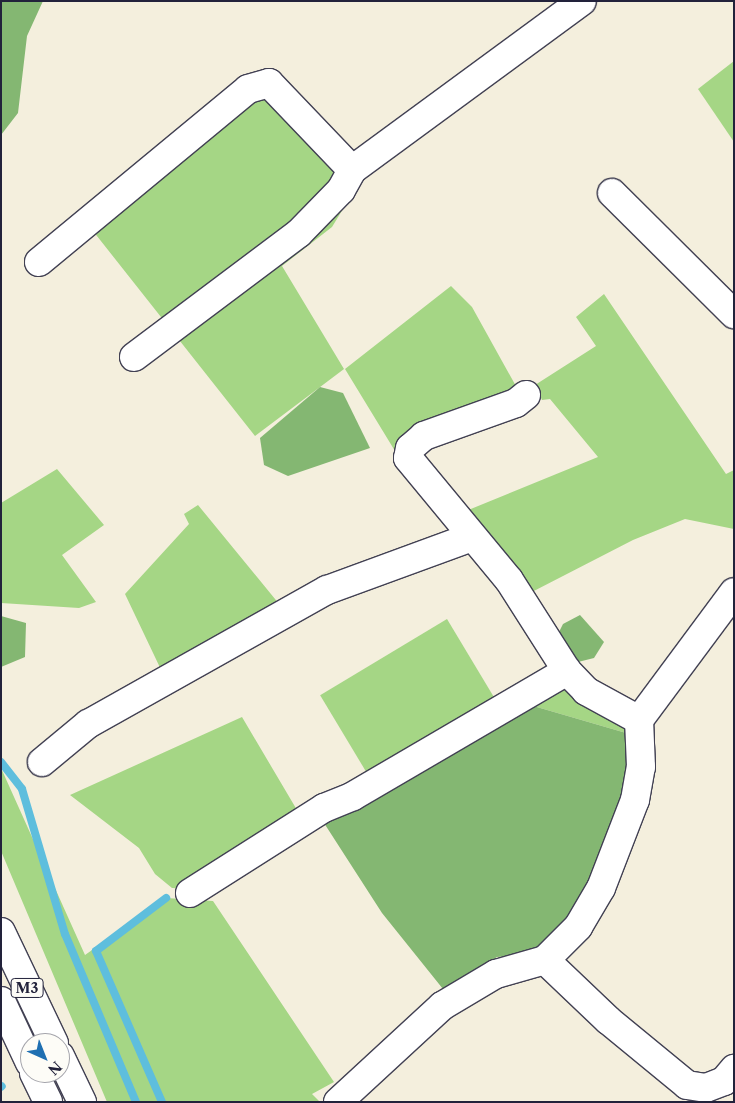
<!DOCTYPE html>
<html>
<head>
<meta charset="utf-8">
<style>
	body { margin:0 }
	#map { position:relative; width:735px; height:1103px; overflow:hidden; background:#f4efdd; font-family:"Libre Caslon Text",serif }
	div>[style] { position:absolute }
	.green>* { inset:0; background:#a5d685; transform-origin:0 0 }
	.forest>* { inset:0; background:#84b772 }
	.stream>* { height:8px; margin:-4px; padding:0 4px; transform-origin:4px; border-radius:4px; background:#5ebedd }
	.roads { filter:drop-shadow(1px 0 #424153) drop-shadow(-1px 0 #424153) drop-shadow(0 1px #424153) drop-shadow(0 -1px #424153) }
	.street>* { height:28px; margin:-14px; padding:0 14px; transform-origin:14px; border-radius:14px; background:#fff }
	.secondary>* { height:28px; margin:-14px; padding:0 14px; transform-origin:14px; border-radius:14px; background:#fff }
	.highway>* { height:28px; margin:-14px; padding:0 14px; transform-origin:14px; border-radius:14px; background:#fff }
	span { translate:-50% -50%; white-space:nowrap; text-align:center; line-height:1.15; -webkit-text-stroke:4px #fdfcf7; paint-order:stroke }
	.shield-label span { padding:1px 4px; background:#fdfcf7; border:1px solid; border-radius:4px; -webkit-text-stroke-width:0 }
	.shield-label { font-size:14px; color:#22223b; font-weight:700 }
	.frame { position:absolute; inset:0; border:2px solid #22223b; pointer-events:none }
	.north { position:absolute; left:20px; top:1033px; width:50px; height:50px; box-sizing:border-box; background:#fdfcf7; border:1px solid #a5a5ac; border-radius:50%; rotate:136deg; font-size:14px; font-weight:700; line-height:20px; text-align:center; color:#22223b }
	.north::after { content:''; display:block; margin:auto; width:18px; height:22px; background:#1f6fb2; clip-path:polygon(50% 0,100% 100%,50% 72%,0 100%) }
</style>
</head>
<body>
<div id="map">
	<div class="green">
		<i style="clip-path:polygon(734px 61px,734px 142px,698px 89px)"></i>
		<i style="clip-path:polygon(252px 76px,368px 168px,332px 227px,282px 266px,344px 369px,255px 436px,78px 212px)"></i>
		<i style="clip-path:polygon(451px 286px,472px 307px,522px 397px,423px 429px,395px 451px,345px 369px)"></i>
		<i style="clip-path:polygon(604px 294px,726px 474px,734px 470px,734px 529px,685px 519px,633px 540px,528px 594px,461px 513px,598px 457px,550px 399px,542px 400px,535px 385px,596px 346px,576px 317px)"></i>
		<i style="clip-path:polygon(57px 469px,104px 525px,62px 555px,96px 602px,79px 608px,1px 603px,1px 503px)"></i>
		<i style="clip-path:polygon(198px 505px,284px 610px,164px 676px,125px 594px,189px 524px,184px 514px)"></i>
		<i style="left:447px;top:619px;width:114px;height:148px;rotate:59deg"></i>
		<i style="clip-path:polygon(565px 678px,632px 725px,633px 735px,530px 705px)"></i>
		<i style="clip-path:polygon(242px 717px,310px 832px,221px 890px,172px 888px,155px 874px,139px 848px,70px 795px)"></i>
		<i style="clip-path:polygon(1px 768px,85px 955px,166px 898px,213px 901px,334px 1082px,312px 1094px,320px 1102px,107px 1102px,1px 851px)"></i>
	</div>
	<div class="forest">
		<i style="clip-path:polygon(1px 1px,43px 1px,27px 36px,18px 113px,1px 135px)"></i>
		<i style="clip-path:polygon(320px 387px,343px 393px,370px 448px,288px 476px,264px 465px,260px 438px)"></i>
		<i style="clip-path:polygon(580px 615px,604px 642px,594px 658px,570px 664px,555px 640px,563px 624px)"></i>
		<i style="clip-path:polygon(1px 616px,26px 623px,25px 657px,1px 667px)"></i>
		<i style="clip-path:polygon(530px 705px,633px 735px,625px 807px,590px 889px,551px 943px,523px 955px,497px 957px,443px 989px,382px 913px,324px 823px)"></i>
	</div>
	<div class="stream">
		<i style="left:1px;top:762px;width:34px;rotate:52deg"></i>
		<i style="left:22px;top:789px;width:151px;rotate:73.5deg"></i>
		<i style="left:65px;top:934px;width:182px;rotate:67.1deg"></i>
		<i style="left:1px;top:1087px;width:1px;rotate:-45deg"></i>
		<i style="left:162px;top:1102px;width:165px;rotate:-113.6deg"></i>
		<i style="left:96px;top:951px;width:88px;rotate:-37.1deg"></i>
	</div>
	<div class="roads">
		<div class="street">
			<i style="left:612px;top:193px;width:172px;rotate:44.8deg"></i>
			<i style="left:39px;top:262px;width:271px;rotate:-39.6deg"></i>
			<i style="left:248px;top:89px;width:22px;rotate:-16deg"></i>
			<i style="left:269px;top:83px;width:120px;rotate:46.3deg"></i>
			<i style="left:352px;top:170px;width:285px;rotate:-36.3deg"></i>
			<i style="left:134px;top:357px;width:206px;rotate:-36.9deg"></i>
			<i style="left:299px;top:233px;width:60px;rotate:-45.7deg"></i>
			<i style="left:341px;top:190px;width:23px;rotate:-61deg"></i>
			<i style="left:526px;top:395px;width:13px;rotate:141deg"></i>
			<i style="left:516px;top:403px;width:98px;rotate:160.3deg"></i>
			<i style="left:424px;top:436px;width:18px;rotate:139deg"></i>
			<i style="left:410px;top:448px;width:10px;rotate:101deg"></i>
			<i style="left:408px;top:458px;width:158px;rotate:50.4deg"></i>
			<i style="left:509px;top:580px;width:108px;rotate:57.5deg"></i>
			<i style="left:567px;top:671px;width:28px;rotate:46deg"></i>
			<i style="left:586px;top:691px;width:60px;rotate:28.7deg"></i>
			<i style="left:42px;top:762px;width:60px;rotate:-39.6deg"></i>
			<i style="left:88px;top:724px;width:274px;rotate:-29.3deg"></i>
			<i style="left:327px;top:590px;width:154px;rotate:-20.1deg"></i>
			<i style="left:190px;top:893px;width:159px;rotate:-32.4deg"></i>
			<i style="left:324px;top:808px;width:31px;rotate:-22deg"></i>
			<i style="left:353px;top:796px;width:248px;rotate:-30.3deg"></i>
			<i style="left:545px;top:960px;width:87px;rotate:43.6deg"></i>
			<i style="left:608px;top:1020px;width:102px;rotate:39.4deg"></i>
			<i style="left:687px;top:1085px;width:19px;rotate:9deg"></i>
			<i style="left:706px;top:1088px;width:19px;rotate:-21deg"></i>
			<i style="left:724px;top:1081px;width:16px;rotate:-50deg"></i>
		</div>
		<div class="secondary">
			<i style="left:338px;top:1102px;width:142px;rotate:-42.7deg"></i>
			<i style="left:442px;top:1006px;width:63px;rotate:-30.7deg"></i>
			<i style="left:496px;top:974px;width:51px;rotate:-15.9deg"></i>
			<i style="left:545px;top:960px;width:47px;rotate:-45deg"></i>
			<i style="left:578px;top:927px;width:45px;rotate:-59.5deg"></i>
			<i style="left:601px;top:888px;width:94px;rotate:-68.9deg"></i>
			<i style="left:635px;top:800px;width:34px;rotate:-80deg"></i>
			<i style="left:641px;top:767px;width:47px;rotate:-92.4deg"></i>
			<i style="left:639px;top:720px;width:159px;rotate:-53.4deg"></i>
		</div>
		<div class="highway">
			<i style="left:1px;top:932px;width:123px;rotate:64.5deg"></i>
			<i style="left:1px;top:1001px;width:68px;rotate:64.9deg"></i>
			<i style="left:60px;top:1056px;width:51px;rotate:64.4deg"></i>
			<i style="left:34px;top:1073px;width:32px;rotate:64deg"></i>
		</div>
	</div>
	<div class="shield-label">
		<span style="left:27px;top:988px">M3</span>
	</div>
	<div class="frame"></div>
	<div class="north">N</div>
</div>
</body>
</html>
